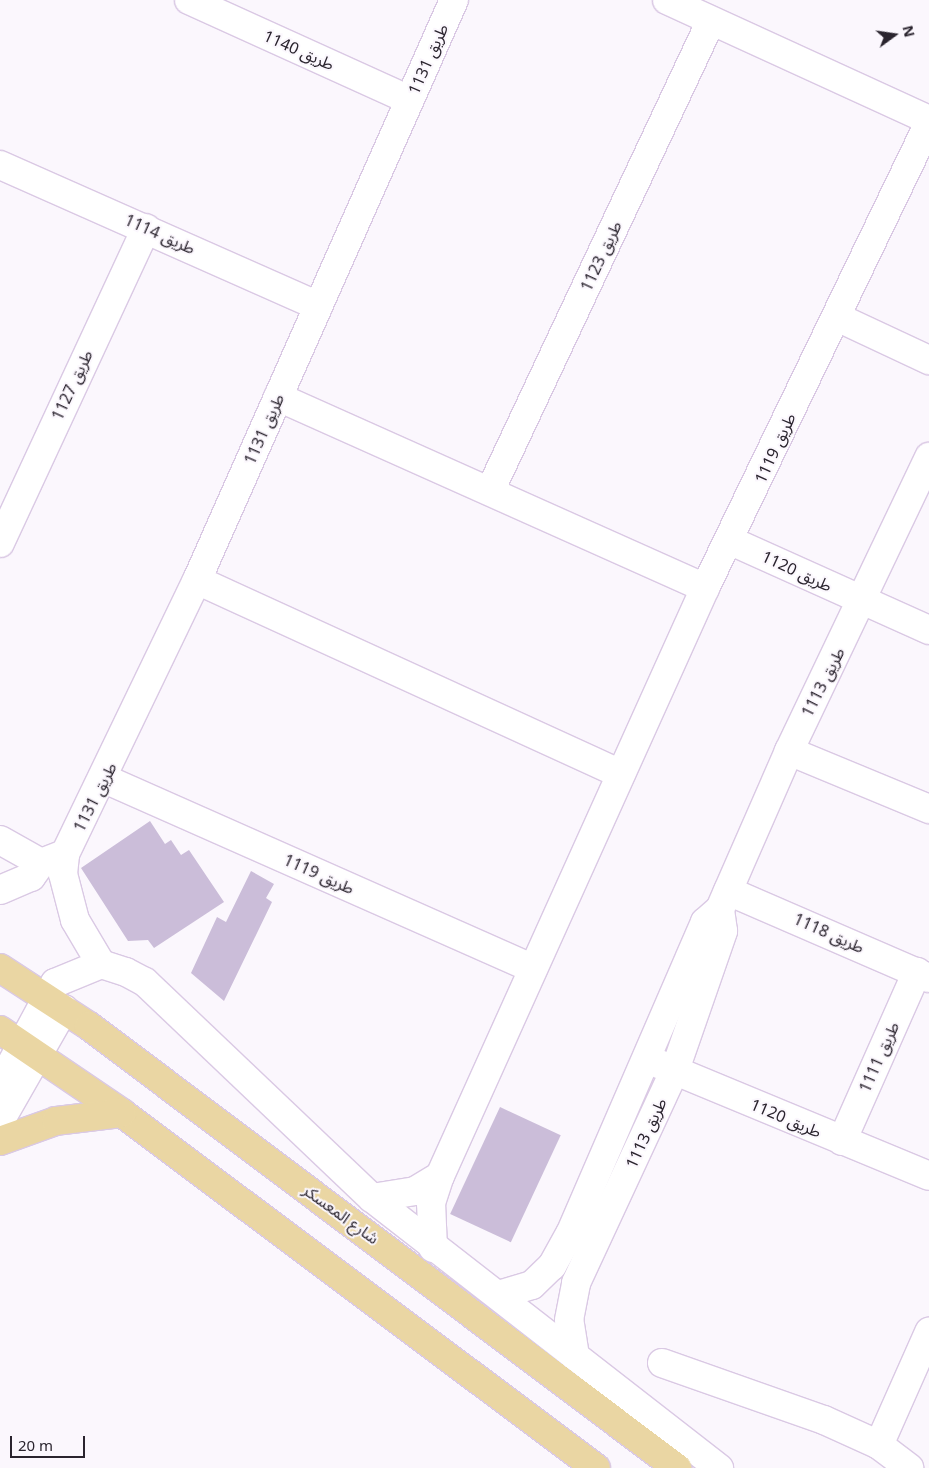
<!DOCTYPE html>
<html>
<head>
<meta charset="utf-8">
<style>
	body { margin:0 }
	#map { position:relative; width:929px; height:1468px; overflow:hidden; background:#fbf7fd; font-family:"Noto Sans","Noto Sans Arabic",sans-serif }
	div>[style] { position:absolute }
	.building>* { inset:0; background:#cbbdd9; transform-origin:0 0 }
	.roads { filter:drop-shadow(1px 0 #dac9e4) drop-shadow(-1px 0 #dac9e4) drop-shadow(0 1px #dac9e4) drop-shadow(0 -1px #dac9e4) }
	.minor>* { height:28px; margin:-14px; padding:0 14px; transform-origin:14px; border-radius:14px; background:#fff }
	.major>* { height:28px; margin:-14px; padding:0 14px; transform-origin:14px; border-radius:14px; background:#ead6a3 }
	span { translate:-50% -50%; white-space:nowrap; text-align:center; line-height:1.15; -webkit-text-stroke:4px #fbf7fd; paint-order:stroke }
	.street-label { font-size:16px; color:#2a242e }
	.north { position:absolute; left:869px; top:10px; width:50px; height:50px; -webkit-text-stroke:4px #fbf7fd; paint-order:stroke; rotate:76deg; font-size:14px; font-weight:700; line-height:20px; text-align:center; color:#2a242e }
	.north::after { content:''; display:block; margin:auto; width:18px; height:22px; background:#2a242e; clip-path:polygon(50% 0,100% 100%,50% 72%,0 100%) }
	.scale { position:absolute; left:10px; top:1436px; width:75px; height:22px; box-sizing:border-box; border:2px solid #2a242e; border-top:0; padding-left:6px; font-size:15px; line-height:18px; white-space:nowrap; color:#2a242e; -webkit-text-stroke:4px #fbf7fd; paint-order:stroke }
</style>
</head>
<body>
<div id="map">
	<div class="building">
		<i style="clip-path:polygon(150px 821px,165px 844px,171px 840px,181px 855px,189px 850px,224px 902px,154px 948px,148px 940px,128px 941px,81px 868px)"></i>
		<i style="clip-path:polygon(251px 871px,274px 884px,266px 898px,272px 902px,224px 1001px,191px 973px,217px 917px,226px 922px)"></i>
		<i style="left:500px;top:1107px;width:67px;height:118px;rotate:25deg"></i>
	</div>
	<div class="roads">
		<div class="minor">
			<i style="left:189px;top:0;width:242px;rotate:24.4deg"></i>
			<i style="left:667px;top:0;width:288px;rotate:24.6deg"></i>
			<i style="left:0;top:165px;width:348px;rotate:23.9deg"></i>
			<i style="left:837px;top:317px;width:102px;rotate:25.1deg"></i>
			<i style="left:278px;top:397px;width:468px;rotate:24.1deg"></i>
			<i style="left:490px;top:491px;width:519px;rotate:-64.82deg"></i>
			<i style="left:731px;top:541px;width:217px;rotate:24.2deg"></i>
			<i style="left:0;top:543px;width:347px;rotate:-65.1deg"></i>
			<i style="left:197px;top:580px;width:466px;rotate:24.6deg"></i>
			<i style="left:789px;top:751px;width:152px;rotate:22.5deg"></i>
			<i style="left:105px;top:779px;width:468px;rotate:23.9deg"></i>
			<i style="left:0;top:840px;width:47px;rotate:29.3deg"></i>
			<i style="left:41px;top:863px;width:26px;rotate:-21deg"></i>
			<i style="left:0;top:890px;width:34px;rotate:-23deg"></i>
			<i style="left:31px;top:877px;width:17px;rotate:-54deg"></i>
			<i style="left:728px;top:891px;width:219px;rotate:23.4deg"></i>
			<i style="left:101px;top:964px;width:51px;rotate:-120.6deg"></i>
			<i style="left:75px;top:920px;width:48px;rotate:-104.6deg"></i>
			<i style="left:63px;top:874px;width:20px;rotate:-84deg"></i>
			<i style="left:65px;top:854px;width:304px;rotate:-64.3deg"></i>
			<i style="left:197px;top:580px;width:634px;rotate:-66.1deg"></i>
			<i style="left:659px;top:1064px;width:292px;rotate:22.5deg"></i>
			<i style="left:0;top:1085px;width:116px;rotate:-61.7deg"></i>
			<i style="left:55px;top:983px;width:50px;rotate:-22.4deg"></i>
			<i style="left:101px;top:964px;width:26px;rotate:18deg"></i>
			<i style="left:126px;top:972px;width:21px;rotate:28deg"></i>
			<i style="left:145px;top:982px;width:313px;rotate:43.6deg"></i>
			<i style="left:372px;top:1198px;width:440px;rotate:37.9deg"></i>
			<i style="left:0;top:1121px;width:129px;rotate:-60.3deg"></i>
			<i style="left:842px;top:1141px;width:185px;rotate:-66.1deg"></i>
			<i style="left:372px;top:1198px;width:44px;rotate:-9.2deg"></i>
			<i style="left:415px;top:1191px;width:29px;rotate:-31deg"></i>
			<i style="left:433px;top:1248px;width:45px;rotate:-92.5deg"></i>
			<i style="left:431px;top:1203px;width:28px;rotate:-72deg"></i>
			<i style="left:440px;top:1176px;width:645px;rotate:-65.74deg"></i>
			<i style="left:705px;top:588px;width:516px;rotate:-64.28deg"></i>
			<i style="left:499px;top:1295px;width:34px;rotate:-17deg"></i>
			<i style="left:532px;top:1285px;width:28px;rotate:-44deg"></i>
			<i style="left:552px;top:1266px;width:37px;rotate:-61deg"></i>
			<i style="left:570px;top:1234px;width:340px;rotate:-66.6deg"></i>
			<i style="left:705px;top:922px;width:20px;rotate:-41deg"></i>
			<i style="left:720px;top:909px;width:172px;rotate:-66.4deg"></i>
			<i style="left:789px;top:751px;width:326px;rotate:-64.5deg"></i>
			<i style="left:575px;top:1356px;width:36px;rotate:-99deg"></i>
			<i style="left:569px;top:1320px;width:38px;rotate:-79deg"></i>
			<i style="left:576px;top:1283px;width:235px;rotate:-65.1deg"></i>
			<i style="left:675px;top:1070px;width:147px;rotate:-70.9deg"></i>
			<i style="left:723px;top:931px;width:22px;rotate:-98deg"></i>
			<i style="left:662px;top:1363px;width:172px;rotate:19.4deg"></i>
			<i style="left:824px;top:1420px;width:60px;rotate:24.4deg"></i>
			<i style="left:879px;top:1445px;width:38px;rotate:37deg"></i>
			<i style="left:879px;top:1445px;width:124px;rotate:-66.1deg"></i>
		</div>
		<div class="major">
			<i style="left:0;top:968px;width:106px;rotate:33.1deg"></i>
			<i style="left:89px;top:1026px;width:736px;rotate:36.93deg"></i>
			<i style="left:0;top:1030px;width:148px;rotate:34.2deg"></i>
			<i style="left:122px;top:1113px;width:592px;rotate:36.83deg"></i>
			<i style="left:0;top:1141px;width:59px;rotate:-19.7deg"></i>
			<i style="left:56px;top:1121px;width:66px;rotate:-6.9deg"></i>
		</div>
	</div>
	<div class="street-label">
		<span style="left:299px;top:50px;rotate:24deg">طريق 1140</span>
		<span style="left:428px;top:59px;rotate:-66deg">طريق 1131</span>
		<span style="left:160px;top:234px;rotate:24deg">طريق 1114</span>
		<span style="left:601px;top:256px;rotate:-65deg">طريق 1123</span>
		<span style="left:72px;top:385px;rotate:-65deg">طريق 1127</span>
		<span style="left:264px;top:429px;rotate:-66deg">طريق 1131</span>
		<span style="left:775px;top:448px;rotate:-65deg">طريق 1119</span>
		<span style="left:797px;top:571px;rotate:25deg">طريق 1120</span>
		<span style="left:823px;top:682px;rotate:-63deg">طريق 1113</span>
		<span style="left:95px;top:797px;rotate:-63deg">طريق 1131</span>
		<span style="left:319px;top:874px;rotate:24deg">طريق 1119</span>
		<span style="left:829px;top:933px;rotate:24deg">طريق 1118</span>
		<span style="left:879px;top:1057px;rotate:-66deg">طريق 1111</span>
		<span style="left:786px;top:1118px;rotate:23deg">طريق 1120</span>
		<span style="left:646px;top:1133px;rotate:-65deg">طريق 1113</span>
		<span style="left:341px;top:1214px;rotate:36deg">شارع المعسكر</span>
	</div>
	<div class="north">N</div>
	<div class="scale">20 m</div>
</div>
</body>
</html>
